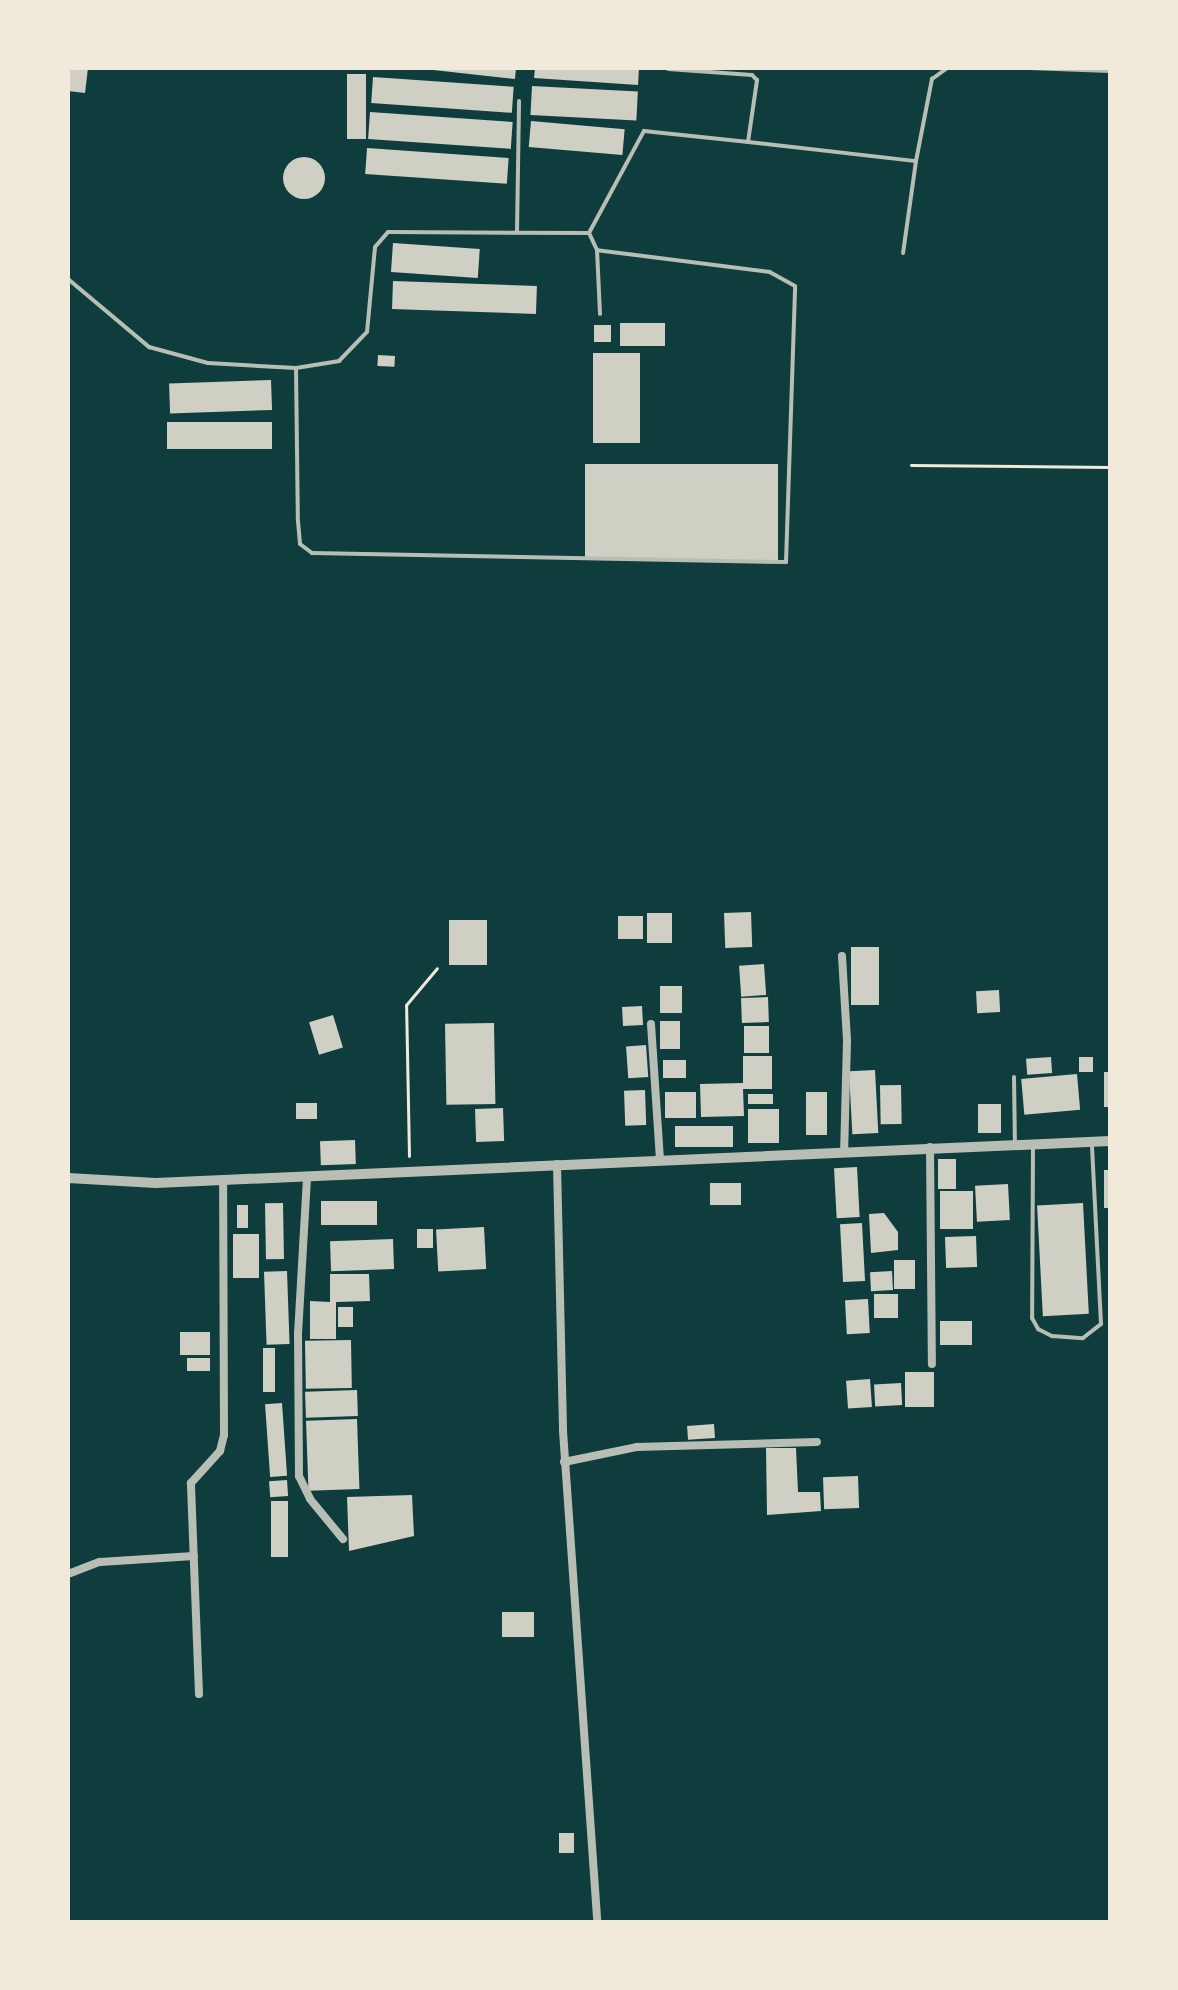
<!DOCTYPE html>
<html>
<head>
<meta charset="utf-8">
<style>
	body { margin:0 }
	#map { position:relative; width:1178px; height:1990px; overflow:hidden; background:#0f3d3e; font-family:"Source Sans 3",sans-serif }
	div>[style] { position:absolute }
	.building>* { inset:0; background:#cfcfc3; transform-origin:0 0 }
	.round { border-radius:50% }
	.path>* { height:3px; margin:-1.5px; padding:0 1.5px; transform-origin:1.5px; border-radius:1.5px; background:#f1e9da }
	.service>* { height:4px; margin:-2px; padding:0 2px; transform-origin:2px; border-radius:2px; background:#b8beb3 }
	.minor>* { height:8px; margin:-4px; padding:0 4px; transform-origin:4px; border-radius:4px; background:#b8beb3 }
	.tertiary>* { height:10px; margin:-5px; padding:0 5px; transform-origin:5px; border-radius:5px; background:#b8beb3 }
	span { translate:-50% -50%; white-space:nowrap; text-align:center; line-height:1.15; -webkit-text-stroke:6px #f1e9da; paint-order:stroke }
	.frame { position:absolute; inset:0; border:70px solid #f1e9da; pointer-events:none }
</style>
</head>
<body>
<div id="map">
	<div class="building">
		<i style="clip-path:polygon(68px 68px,88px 68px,85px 93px,68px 91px)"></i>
		<i style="clip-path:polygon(415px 68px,516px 68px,515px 79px)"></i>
		<i style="clip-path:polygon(535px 68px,639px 68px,638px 85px,534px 78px)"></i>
		<i style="left:347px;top:74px;width:19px;height:65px"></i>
		<i style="left:373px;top:77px;width:141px;height:26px;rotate:4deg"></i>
		<i style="left:532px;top:86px;width:106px;height:29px;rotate:3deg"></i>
		<i style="left:370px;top:112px;width:143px;height:27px;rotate:4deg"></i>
		<i style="left:531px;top:121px;width:94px;height:26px;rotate:5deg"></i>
		<i style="left:367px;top:148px;width:142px;height:26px;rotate:4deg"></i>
		<i class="round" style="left:283px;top:157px;width:42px;height:42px"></i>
		<i style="left:393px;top:243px;width:87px;height:29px;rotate:4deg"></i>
		<i style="left:393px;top:281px;width:144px;height:28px;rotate:2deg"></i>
		<i style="left:620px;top:323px;width:45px;height:23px"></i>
		<i style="left:594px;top:325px;width:17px;height:17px"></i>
		<i style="left:593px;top:353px;width:47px;height:90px"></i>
		<i style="left:378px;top:355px;width:17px;height:11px;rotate:3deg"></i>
		<i style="left:271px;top:380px;width:30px;height:102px;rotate:88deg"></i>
		<i style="left:167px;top:422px;width:105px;height:27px"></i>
		<i style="left:585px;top:464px;width:193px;height:96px"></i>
		<i style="left:751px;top:912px;width:35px;height:27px;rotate:88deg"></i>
		<i style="left:647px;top:913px;width:25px;height:30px"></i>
		<i style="left:618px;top:916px;width:25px;height:23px"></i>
		<i style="left:449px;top:920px;width:38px;height:45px"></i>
		<i style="left:851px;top:947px;width:28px;height:58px"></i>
		<i style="left:764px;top:964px;width:31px;height:25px;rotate:86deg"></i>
		<i style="left:660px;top:986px;width:22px;height:27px"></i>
		<i style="left:999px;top:990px;width:22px;height:23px;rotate:87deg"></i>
		<i style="left:768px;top:997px;width:25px;height:27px;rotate:88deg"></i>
		<i style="left:642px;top:1006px;width:19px;height:20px;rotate:87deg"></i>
		<i style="left:333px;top:1015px;width:34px;height:25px;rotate:73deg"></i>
		<i style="left:660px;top:1021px;width:20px;height:28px"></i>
		<i style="left:494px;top:1023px;width:81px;height:49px;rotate:89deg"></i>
		<i style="left:744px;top:1026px;width:25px;height:27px"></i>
		<i style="left:646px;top:1045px;width:32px;height:20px;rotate:86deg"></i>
		<i style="clip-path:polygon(743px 1056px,772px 1056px,772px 1089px,743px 1089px,744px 1116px,701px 1117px,700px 1084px,743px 1083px)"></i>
		<i style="left:1051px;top:1057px;width:16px;height:25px;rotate:86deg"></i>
		<i style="left:1079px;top:1057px;width:14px;height:15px"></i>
		<i style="left:663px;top:1060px;width:23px;height:18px"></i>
		<i style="left:875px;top:1070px;width:63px;height:26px;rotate:87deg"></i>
		<i style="left:1104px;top:1072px;width:6px;height:35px"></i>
		<i style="left:1077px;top:1074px;width:36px;height:56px;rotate:85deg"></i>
		<i style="left:901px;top:1085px;width:39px;height:21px;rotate:89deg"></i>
		<i style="left:645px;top:1090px;width:35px;height:21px;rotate:88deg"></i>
		<i style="left:665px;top:1092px;width:31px;height:26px"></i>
		<i style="left:806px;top:1092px;width:21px;height:43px"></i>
		<i style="left:773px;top:1094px;width:10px;height:25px;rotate:90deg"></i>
		<i style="left:317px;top:1103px;width:16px;height:21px;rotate:90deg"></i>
		<i style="left:978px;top:1104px;width:23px;height:29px"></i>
		<i style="left:503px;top:1108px;width:33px;height:28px;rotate:88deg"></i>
		<i style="left:748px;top:1109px;width:31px;height:34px"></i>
		<i style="left:675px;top:1126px;width:58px;height:21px"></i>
		<i style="left:355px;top:1140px;width:24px;height:35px;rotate:88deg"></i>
		<i style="left:938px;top:1159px;width:18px;height:30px"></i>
		<i style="left:857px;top:1167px;width:50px;height:23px;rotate:87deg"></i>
		<i style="left:1104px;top:1170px;width:6px;height:38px"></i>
		<i style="left:710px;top:1183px;width:31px;height:22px"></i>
		<i style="left:1008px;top:1184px;width:36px;height:33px;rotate:87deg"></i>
		<i style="left:940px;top:1191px;width:33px;height:38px"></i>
		<i style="left:321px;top:1201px;width:56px;height:24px"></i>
		<i style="left:283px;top:1203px;width:56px;height:18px;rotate:89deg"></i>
		<i style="left:1083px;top:1203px;width:111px;height:46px;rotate:87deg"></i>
		<i style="left:237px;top:1205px;width:11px;height:23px"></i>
		<i style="clip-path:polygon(884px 1213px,898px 1232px,898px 1250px,871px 1253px,869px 1214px)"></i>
		<i style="left:862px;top:1223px;width:58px;height:22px;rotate:87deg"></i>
		<i style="left:484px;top:1227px;width:42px;height:48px;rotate:87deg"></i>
		<i style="left:433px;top:1229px;width:19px;height:16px;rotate:90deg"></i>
		<i style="left:233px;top:1234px;width:26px;height:44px"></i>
		<i style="left:976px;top:1236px;width:31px;height:31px;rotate:88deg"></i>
		<i style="left:393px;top:1239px;width:30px;height:63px;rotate:88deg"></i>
		<i style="left:894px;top:1260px;width:21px;height:29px"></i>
		<i style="left:287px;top:1271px;width:73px;height:23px;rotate:88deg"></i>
		<i style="left:892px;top:1271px;width:19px;height:22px;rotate:87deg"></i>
		<i style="clip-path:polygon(330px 1274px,369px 1274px,370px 1301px,336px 1302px,336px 1339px,310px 1339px,310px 1301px,330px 1302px)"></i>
		<i style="left:874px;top:1294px;width:24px;height:24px"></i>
		<i style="left:868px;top:1299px;width:34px;height:23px;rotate:87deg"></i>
		<i style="left:338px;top:1307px;width:15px;height:20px"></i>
		<i style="left:972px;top:1321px;width:24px;height:32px;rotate:90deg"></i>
		<i style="left:180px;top:1332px;width:30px;height:23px"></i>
		<i style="left:351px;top:1340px;width:48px;height:46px;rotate:89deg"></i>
		<i style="left:263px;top:1348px;width:12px;height:44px"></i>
		<i style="left:210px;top:1358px;width:13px;height:23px;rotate:90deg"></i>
		<i style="left:905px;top:1372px;width:29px;height:35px"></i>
		<i style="left:870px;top:1379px;width:28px;height:24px;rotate:86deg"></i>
		<i style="left:901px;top:1383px;width:22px;height:27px;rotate:87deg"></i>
		<i style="left:357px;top:1390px;width:26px;height:52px;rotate:88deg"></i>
		<i style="left:282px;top:1403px;width:73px;height:17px;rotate:86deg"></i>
		<i style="left:357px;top:1419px;width:70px;height:51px;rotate:88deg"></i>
		<i style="left:714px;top:1424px;width:14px;height:27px;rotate:86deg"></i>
		<i style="clip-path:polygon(766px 1448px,796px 1448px,798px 1492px,820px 1492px,821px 1511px,767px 1515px)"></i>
		<i style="left:858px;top:1476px;width:32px;height:35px;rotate:88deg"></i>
		<i style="left:287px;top:1480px;width:16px;height:18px;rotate:86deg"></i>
		<i style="clip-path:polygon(412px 1495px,414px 1536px,349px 1551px,347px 1497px)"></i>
		<i style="left:271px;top:1501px;width:17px;height:56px"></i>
		<i style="left:502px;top:1612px;width:32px;height:25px"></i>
		<i style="left:559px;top:1833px;width:15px;height:20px"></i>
	</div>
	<div class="path">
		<i style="left:911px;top:465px;width:199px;rotate:0.6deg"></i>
		<i style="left:409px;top:1156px;width:151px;rotate:-91.1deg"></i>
		<i style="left:406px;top:1005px;width:48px;rotate:-50deg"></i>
	</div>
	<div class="service">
		<i style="left:1029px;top:68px;width:81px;rotate:2.1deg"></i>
		<i style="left:748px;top:142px;width:169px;rotate:6.5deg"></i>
		<i style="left:916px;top:161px;width:93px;rotate:98deg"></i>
		<i style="left:916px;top:161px;width:84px;rotate:-79deg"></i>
		<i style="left:932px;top:79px;width:19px;rotate:-36deg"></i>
		<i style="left:517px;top:232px;width:131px;rotate:-89.1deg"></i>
		<i style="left:597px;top:250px;width:64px;rotate:87.3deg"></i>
		<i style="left:68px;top:279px;width:106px;rotate:40deg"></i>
		<i style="left:149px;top:347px;width:61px;rotate:15.2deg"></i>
		<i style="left:208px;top:363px;width:88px;rotate:3.3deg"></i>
		<i style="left:296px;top:368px;width:44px;rotate:-9.2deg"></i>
		<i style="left:339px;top:361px;width:40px;rotate:-46deg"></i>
		<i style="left:367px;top:332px;width:85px;rotate:-84.6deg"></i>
		<i style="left:375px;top:247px;width:20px;rotate:-49deg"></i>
		<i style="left:388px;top:232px;width:201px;rotate:0.3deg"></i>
		<i style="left:589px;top:233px;width:116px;rotate:-61.7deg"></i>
		<i style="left:644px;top:131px;width:105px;rotate:6deg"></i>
		<i style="left:748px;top:142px;width:63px;rotate:-81.7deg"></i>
		<i style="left:757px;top:80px;width:7px;rotate:-135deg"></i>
		<i style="left:752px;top:75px;width:84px;rotate:-175.9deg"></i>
		<i style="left:296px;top:368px;width:153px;rotate:89.3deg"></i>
		<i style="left:298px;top:521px;width:23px;rotate:85deg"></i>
		<i style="left:300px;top:544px;width:15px;rotate:37deg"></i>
		<i style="left:312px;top:553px;width:474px;rotate:1.1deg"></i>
		<i style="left:786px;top:562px;width:276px;rotate:-88.1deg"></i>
		<i style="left:795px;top:286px;width:29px;rotate:-151deg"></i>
		<i style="left:770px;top:272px;width:174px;rotate:-172.8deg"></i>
		<i style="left:597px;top:250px;width:19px;rotate:-115deg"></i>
		<i style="left:1014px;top:1077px;width:68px;rotate:89.2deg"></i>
		<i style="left:1033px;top:1148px;width:170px;rotate:90.3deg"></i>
		<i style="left:1032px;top:1318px;width:13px;rotate:61deg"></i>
		<i style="left:1038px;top:1329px;width:16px;rotate:27deg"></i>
		<i style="left:1052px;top:1336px;width:31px;rotate:4deg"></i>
		<i style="left:1083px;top:1338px;width:23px;rotate:-38deg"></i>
		<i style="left:1101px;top:1324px;width:180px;rotate:-92.9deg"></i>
	</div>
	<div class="minor">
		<i style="left:842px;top:956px;width:85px;rotate:86.6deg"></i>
		<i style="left:847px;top:1041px;width:111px;rotate:91.5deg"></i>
		<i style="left:651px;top:1024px;width:135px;rotate:86.2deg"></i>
		<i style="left:930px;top:1147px;width:217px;rotate:89.5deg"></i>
		<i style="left:557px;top:1164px;width:267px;rotate:88.7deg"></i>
		<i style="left:563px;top:1431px;width:492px;rotate:86deg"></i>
		<i style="left:307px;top:1178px;width:154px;rotate:93.3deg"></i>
		<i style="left:298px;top:1332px;width:144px;rotate:89.6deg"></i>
		<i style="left:299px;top:1476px;width:25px;rotate:64deg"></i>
		<i style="left:310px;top:1499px;width:52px;rotate:50.5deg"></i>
		<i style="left:564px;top:1462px;width:75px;rotate:-11.6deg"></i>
		<i style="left:637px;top:1447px;width:180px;rotate:-1.6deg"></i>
		<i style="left:68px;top:1574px;width:34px;rotate:-21deg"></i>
		<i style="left:100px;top:1562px;width:94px;rotate:-3.7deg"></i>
		<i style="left:199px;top:1694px;width:211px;rotate:-92.2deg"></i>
		<i style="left:191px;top:1483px;width:43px;rotate:-47.8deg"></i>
		<i style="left:220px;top:1451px;width:16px;rotate:-76deg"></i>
		<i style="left:224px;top:1435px;width:254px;rotate:-90.2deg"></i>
	</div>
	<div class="tertiary">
		<i style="left:68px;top:1178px;width:88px;rotate:3.3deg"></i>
		<i style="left:156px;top:1183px;width:955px;rotate:-2.52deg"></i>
	</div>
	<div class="frame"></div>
</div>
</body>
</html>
